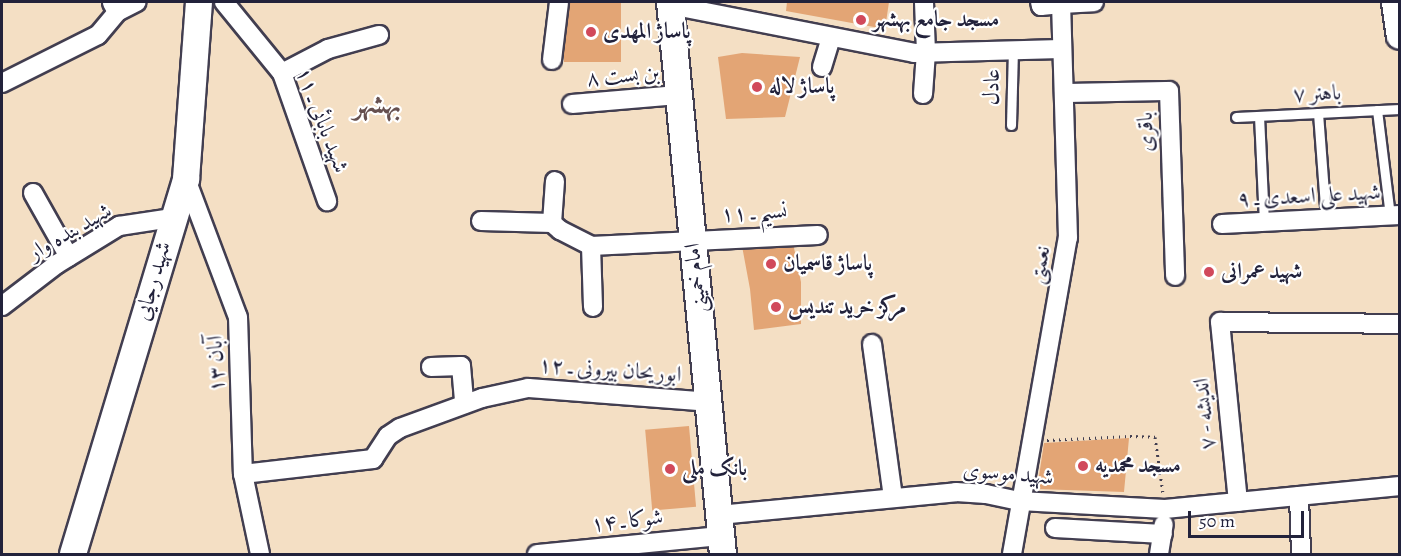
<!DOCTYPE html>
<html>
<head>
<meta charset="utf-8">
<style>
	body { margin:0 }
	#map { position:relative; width:1401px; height:556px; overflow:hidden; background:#f4dfc4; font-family:Alegreya,Amiri,serif }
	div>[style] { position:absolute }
	.building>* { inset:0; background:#e3a575; transform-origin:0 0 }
	.path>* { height:3px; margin-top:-1.5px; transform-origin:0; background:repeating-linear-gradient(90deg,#423e50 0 1.5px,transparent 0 6px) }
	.roads { filter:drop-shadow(2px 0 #423e50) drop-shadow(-2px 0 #423e50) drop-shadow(0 2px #423e50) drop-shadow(0 -2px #423e50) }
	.lane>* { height:9px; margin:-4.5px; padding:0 4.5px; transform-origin:4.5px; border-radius:4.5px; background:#fff }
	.street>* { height:18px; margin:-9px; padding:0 9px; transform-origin:9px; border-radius:9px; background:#fff }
	.secondary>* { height:26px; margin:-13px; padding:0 13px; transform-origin:13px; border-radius:13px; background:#fff }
	.dots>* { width:16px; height:16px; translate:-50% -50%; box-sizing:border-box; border:3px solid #fff; border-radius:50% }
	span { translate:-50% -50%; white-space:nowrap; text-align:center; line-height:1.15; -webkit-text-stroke:4.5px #fff; paint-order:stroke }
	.poi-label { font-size:22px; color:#22223b; font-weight:700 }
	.left { translate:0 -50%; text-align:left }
	.street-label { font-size:22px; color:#22223b }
	.district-label { font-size:28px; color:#66504f; font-weight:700 }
	.frame { position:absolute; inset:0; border:3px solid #22223b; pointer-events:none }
	.scale { position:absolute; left:1188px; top:511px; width:116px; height:27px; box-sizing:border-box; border:3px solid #22223b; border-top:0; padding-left:8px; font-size:18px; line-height:21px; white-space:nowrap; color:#22223b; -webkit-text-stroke:4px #fff; paint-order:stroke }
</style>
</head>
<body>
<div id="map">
	<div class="building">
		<i style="left:564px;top:2px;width:57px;height:60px"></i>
		<i style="clip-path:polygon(787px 2px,889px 2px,885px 29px,786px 11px)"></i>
		<i style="clip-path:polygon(742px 53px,800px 57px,785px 117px,726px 119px,718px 57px)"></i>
		<i style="clip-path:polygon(793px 243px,801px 282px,801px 324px,754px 330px,750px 289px,742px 246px)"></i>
		<i style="left:689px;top:426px;width:81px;height:44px;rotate:85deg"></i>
		<i style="clip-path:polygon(1129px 438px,1124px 492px,1037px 489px,1044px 443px)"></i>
	</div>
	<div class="path">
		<i style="left:1047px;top:440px;width:83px;rotate:-2.8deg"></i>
		<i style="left:1130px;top:436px;width:25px;rotate:2deg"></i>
		<i style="left:1155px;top:437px;width:57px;rotate:81.9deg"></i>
	</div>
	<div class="roads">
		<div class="lane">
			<i style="left:1377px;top:110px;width:107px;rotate:83deg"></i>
			<i style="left:1318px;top:113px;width:106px;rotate:85.7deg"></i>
			<i style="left:1259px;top:116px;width:106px;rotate:87.3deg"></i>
			<i style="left:1236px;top:117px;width:164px;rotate:-2.8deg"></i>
			<i style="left:1011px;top:125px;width:75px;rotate:-88.5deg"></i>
		</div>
		<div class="street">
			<i style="left:224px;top:2px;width:92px;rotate:50.8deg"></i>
			<i style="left:282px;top:73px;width:136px;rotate:70.6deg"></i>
			<i style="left:112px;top:3px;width:10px;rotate:61deg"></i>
			<i style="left:117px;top:12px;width:22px;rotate:-27deg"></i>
			<i style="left:1061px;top:4px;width:33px;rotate:-3deg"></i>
			<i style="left:670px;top:5px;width:249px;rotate:11.1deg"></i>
			<i style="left:914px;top:53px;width:147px;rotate:-1.6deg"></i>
			<i style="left:552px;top:60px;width:58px;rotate:-83.1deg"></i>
			<i style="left:822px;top:67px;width:31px;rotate:-73deg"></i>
			<i style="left:282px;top:73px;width:52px;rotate:-27.6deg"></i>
			<i style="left:328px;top:49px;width:53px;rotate:-15.4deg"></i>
			<i style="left:2px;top:83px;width:107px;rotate:-26.6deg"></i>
			<i style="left:98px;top:35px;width:30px;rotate:-50deg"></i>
			<i style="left:1064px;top:93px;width:105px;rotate:-1.1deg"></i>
			<i style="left:1169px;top:91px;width:185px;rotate:88.1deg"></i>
			<i style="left:923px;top:94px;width:42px;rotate:-85.9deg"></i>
			<i style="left:926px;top:52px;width:50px;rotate:-92.3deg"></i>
			<i style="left:572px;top:104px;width:106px;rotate:-4.9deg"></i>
			<i style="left:186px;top:179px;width:147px;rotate:69.4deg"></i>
			<i style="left:238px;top:317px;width:157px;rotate:88.2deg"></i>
			<i style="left:243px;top:474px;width:82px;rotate:78deg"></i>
			<i style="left:33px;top:193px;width:73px;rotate:60.6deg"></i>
			<i style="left:481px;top:221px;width:71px;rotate:1.6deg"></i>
			<i style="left:552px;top:223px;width:11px;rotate:41deg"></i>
			<i style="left:560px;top:230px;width:35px;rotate:27deg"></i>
			<i style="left:591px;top:246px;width:227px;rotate:-2.8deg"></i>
			<i style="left:552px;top:223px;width:42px;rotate:-85.9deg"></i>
			<i style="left:1222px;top:224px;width:178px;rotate:-2.9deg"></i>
			<i style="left:591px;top:246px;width:61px;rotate:88.1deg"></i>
			<i style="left:2px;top:306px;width:69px;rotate:-37.4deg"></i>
			<i style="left:57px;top:264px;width:73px;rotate:-31.5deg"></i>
			<i style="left:119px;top:226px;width:54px;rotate:-8.6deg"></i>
			<i style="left:872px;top:344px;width:155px;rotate:82.2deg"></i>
			<i style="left:431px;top:367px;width:30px;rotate:-2deg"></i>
			<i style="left:461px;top:366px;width:38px;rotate:85deg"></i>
			<i style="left:243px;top:474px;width:131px;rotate:-6.6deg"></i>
			<i style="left:373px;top:459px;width:27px;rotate:-57deg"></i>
			<i style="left:388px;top:436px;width:14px;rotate:-34deg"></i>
			<i style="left:400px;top:428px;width:87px;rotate:-20.1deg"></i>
			<i style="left:482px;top:398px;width:47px;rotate:-12.3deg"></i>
			<i style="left:528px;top:388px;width:181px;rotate:4.4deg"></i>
			<i style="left:1299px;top:496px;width:58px;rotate:88deg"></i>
			<i style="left:1238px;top:502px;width:181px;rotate:-95.7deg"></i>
			<i style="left:1220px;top:322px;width:180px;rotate:0.6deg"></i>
			<i style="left:719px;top:515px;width:238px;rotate:-5.5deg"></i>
			<i style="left:956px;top:492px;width:30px;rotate:4deg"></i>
			<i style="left:986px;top:494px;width:35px;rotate:12deg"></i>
			<i style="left:1020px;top:501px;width:145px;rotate:3.2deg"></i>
			<i style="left:1165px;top:509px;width:236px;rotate:-5.6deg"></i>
			<i style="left:1055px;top:528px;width:108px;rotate:3.2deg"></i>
			<i style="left:537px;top:554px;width:185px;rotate:-5.6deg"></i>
			<i style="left:1012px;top:554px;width:321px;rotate:-80deg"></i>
			<i style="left:1068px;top:238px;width:234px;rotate:-91.7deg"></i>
			<i style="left:1061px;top:4px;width:20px;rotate:174deg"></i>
			<i style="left:1041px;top:6px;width:4px;rotate:-104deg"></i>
			<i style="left:1159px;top:554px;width:30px;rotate:-81deg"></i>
		</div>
		<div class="secondary">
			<i style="left:670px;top:2px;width:555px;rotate:84.52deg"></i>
			<i style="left:1395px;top:2px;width:34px;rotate:82deg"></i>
			<i style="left:73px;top:554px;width:392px;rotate:-73.2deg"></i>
			<i style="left:186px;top:179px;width:177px;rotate:-85.8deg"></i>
		</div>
	</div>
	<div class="dots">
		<i style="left:861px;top:20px;background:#d1495b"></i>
		<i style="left:591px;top:32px;background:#d1495b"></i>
		<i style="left:757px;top:87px;background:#d1495b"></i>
		<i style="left:771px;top:264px;background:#d1495b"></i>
		<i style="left:1209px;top:272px;background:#d1495b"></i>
		<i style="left:776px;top:307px;background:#d1495b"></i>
		<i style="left:1083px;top:466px;background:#d1495b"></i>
		<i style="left:670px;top:469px;background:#d1495b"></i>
	</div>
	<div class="poi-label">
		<span class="left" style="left:873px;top:20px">مسجد جامع بهشهر</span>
		<span class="left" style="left:603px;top:32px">پاساژ المهدی</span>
		<span class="left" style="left:769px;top:87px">پاساژ لاله</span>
		<span class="left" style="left:783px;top:264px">پاساژ قاسمیان</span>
		<span class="left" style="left:1221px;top:272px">شهید عمرانی</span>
		<span class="left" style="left:788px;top:307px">مرکز خرید تندیس</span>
		<span class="left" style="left:1095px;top:466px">مسجد محمدیه</span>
		<span class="left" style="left:682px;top:469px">بانک ملی</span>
	</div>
	<div class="street-label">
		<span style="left:623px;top:76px;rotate:-5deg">بن بست ۸</span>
		<span style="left:992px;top:87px;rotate:-88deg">عادل</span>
		<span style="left:1317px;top:94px;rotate:-3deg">باهنر ۷</span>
		<span style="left:322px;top:120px;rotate:69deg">شهید بابائی ـ ۱۱</span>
		<span style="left:1146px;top:132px;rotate:-92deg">باقری</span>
		<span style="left:1309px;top:196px;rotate:-3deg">شهید علی اسعدی ـ ۹</span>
		<span style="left:754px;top:213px;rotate:-3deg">نسیم ـ ۱۱</span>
		<span style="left:70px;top:232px;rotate:-30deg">شهید بنده وار</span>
		<span style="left:1040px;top:265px;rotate:-80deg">نعمتی</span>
		<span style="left:696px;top:278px;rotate:-96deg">امام خمینی</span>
		<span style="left:153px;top:281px;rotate:-74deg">شهید رجایی</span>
		<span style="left:216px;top:364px;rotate:-92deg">۱۳ آبان</span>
		<span style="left:610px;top:370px;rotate:4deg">ابوریحان بیرونی ـ ۱۲</span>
		<span style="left:1205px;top:414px;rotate:-96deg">اندیشه - ۷</span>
		<span style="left:1008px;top:474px;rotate:5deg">شهید موسوی</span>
		<span style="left:627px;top:521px;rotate:-6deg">شوکا ـ ۱۴</span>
	</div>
	<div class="district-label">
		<span style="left:377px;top:104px">بهشهر</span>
	</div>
	<div class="frame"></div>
	<div class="scale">50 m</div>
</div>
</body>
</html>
